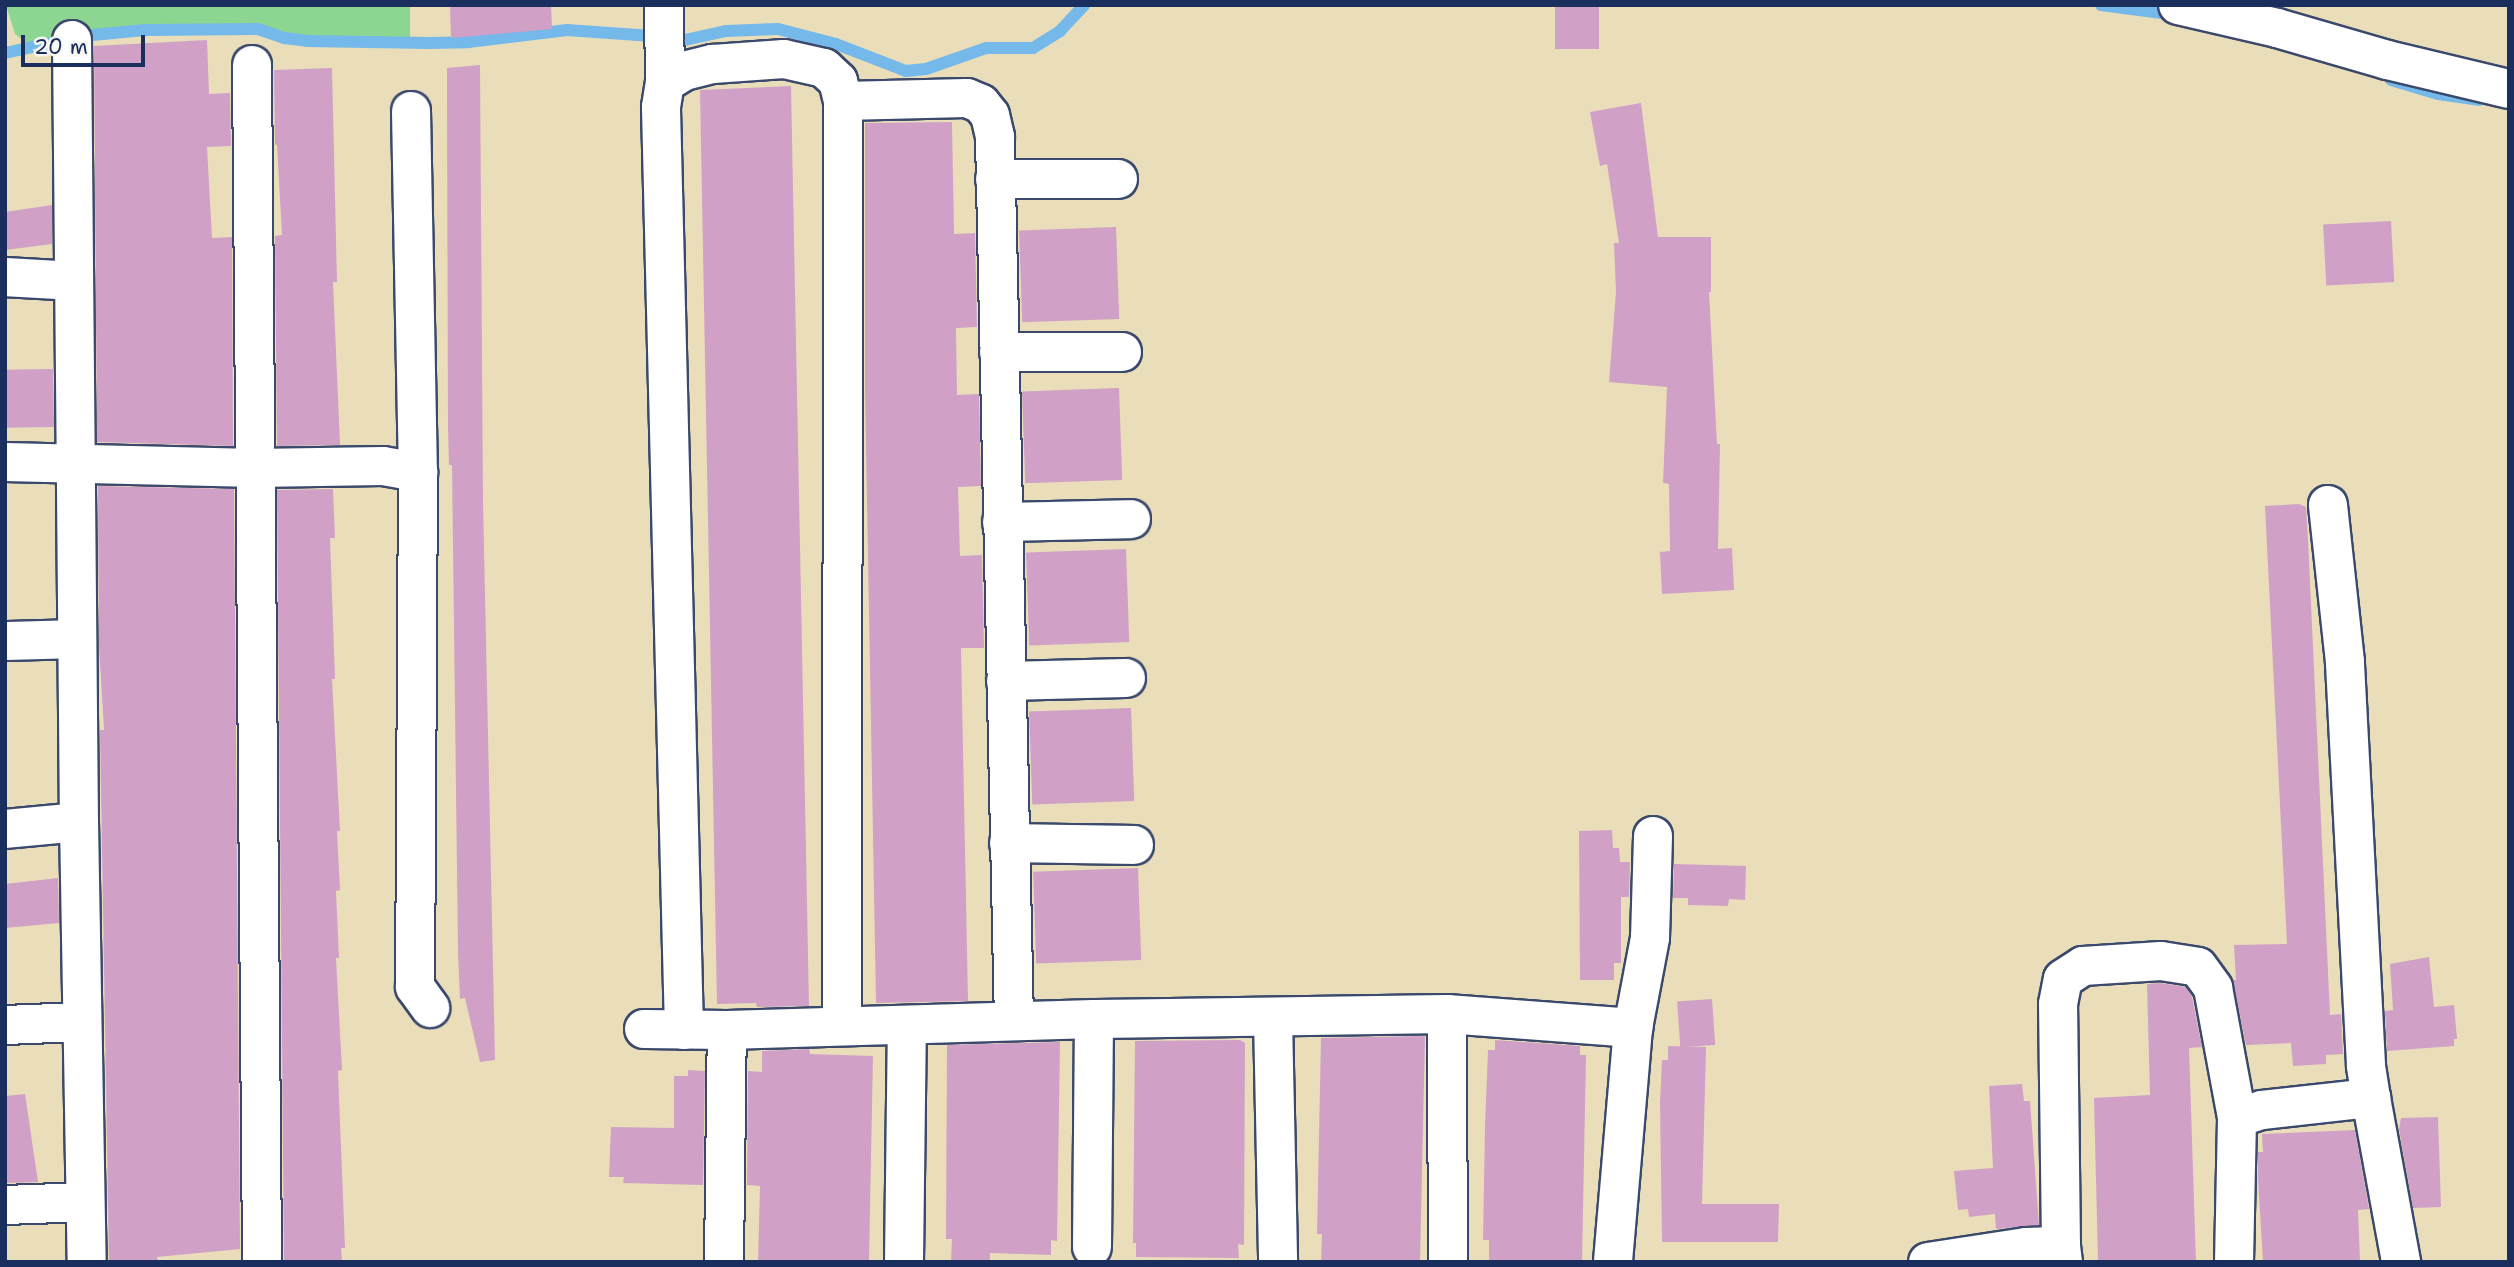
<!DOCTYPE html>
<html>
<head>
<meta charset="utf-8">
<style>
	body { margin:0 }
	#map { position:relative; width:2514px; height:1267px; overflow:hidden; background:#e9deb9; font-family:"Shantell Sans",sans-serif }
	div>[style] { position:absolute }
	.green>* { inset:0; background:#8dd692 }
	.stream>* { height:12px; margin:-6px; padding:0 6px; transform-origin:6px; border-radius:6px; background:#75b9eb }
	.building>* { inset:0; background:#d1a0c6; transform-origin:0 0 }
	.roads { filter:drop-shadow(2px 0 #3a496c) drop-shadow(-2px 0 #3a496c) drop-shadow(0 2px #3a496c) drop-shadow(0 -2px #3a496c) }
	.minor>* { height:38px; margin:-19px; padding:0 19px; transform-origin:19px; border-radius:19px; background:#fff }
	span { translate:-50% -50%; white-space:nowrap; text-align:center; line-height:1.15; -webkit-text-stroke:6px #f6f6f2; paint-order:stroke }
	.frame { position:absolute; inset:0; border:7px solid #1b2f5e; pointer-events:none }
	.scale { position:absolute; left:21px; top:35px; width:124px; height:32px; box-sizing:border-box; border:4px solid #1b2f5e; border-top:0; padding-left:9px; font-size:21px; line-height:24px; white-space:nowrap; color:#1b2f5e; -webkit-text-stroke:5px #f6f6f2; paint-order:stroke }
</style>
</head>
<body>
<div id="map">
	<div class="green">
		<i style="clip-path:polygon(6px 5px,410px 5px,410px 40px,307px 37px,284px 35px,258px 25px,145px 26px,81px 33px,29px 45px,15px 34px)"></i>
	</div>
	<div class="stream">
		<i style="left:2101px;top:5px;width:77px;rotate:7.5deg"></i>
		<i style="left:680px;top:41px;width:47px;rotate:-12.3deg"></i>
		<i style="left:726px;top:31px;width:52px;rotate:-2.2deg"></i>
		<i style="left:778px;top:29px;width:60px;rotate:14.5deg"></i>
		<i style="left:836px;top:44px;width:75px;rotate:21.1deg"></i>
		<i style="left:906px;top:71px;width:20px;rotate:-6deg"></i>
		<i style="left:926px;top:69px;width:64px;rotate:-19.3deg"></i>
		<i style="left:986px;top:48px;width:47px"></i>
		<i style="left:1033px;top:48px;width:32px;rotate:-32deg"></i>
		<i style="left:1060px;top:31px;width:35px;rotate:-47deg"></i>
		<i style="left:5px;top:53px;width:79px;rotate:-12.4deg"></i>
		<i style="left:82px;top:36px;width:63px;rotate:-5.4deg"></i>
		<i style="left:145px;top:30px;width:113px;rotate:-0.5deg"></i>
		<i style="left:258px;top:29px;width:28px;rotate:19deg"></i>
		<i style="left:284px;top:38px;width:23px;rotate:7deg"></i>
		<i style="left:307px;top:41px;width:122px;rotate:0.9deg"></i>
		<i style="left:429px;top:43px;width:39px;rotate:-1deg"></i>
		<i style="left:468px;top:42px;width:100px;rotate:-6.9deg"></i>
		<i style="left:567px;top:30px;width:85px;rotate:4deg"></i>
		<i style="left:2391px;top:80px;width:49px;rotate:16.6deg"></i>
		<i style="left:2438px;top:94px;width:41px;rotate:8.3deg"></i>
	</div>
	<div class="building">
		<i style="clip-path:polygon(450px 5px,551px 5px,552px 29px,451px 38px)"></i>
		<i style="left:1555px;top:5px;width:44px;height:44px"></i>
		<i style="clip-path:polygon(207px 40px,209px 94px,230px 93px,231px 146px,207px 147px,212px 238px,232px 237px,233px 446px,97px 442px,94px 46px)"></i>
		<i style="clip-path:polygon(480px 65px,483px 501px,495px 1060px,480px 1062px,465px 998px,460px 999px,458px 952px,452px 465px,449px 465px,448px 428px,447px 102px,447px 68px)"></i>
		<i style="clip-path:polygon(332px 68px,337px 282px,333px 282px,340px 445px,277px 446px,275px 236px,282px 235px,277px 145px,275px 144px,274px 70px)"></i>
		<i style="clip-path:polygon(791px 86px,809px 1006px,757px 1007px,756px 1003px,717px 1004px,700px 90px)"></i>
		<i style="clip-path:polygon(1641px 103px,1658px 237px,1711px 237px,1711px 292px,1709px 292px,1717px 444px,1720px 444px,1718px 549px,1732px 548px,1734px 590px,1662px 594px,1660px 552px,1670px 551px,1669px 484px,1663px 483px,1667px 387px,1609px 382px,1616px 292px,1614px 243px,1619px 243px,1607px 164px,1600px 166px,1590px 112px)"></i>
		<i style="clip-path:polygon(952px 122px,954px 234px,975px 233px,977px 327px,956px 328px,957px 395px,979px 394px,981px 486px,958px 487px,960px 556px,982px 555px,984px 648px,961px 648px,968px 1001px,876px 1003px,865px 390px,865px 123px)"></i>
		<i style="clip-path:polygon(52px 205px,52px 244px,5px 250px,5px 212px)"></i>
		<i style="left:2391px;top:221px;width:61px;height:68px;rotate:87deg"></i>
		<i style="left:1116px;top:227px;width:92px;height:97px;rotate:88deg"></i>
		<i style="left:53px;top:369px;width:58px;height:48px;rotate:89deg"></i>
		<i style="left:1119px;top:388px;width:92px;height:97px;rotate:88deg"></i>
		<i style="clip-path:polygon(98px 486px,234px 489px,240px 1249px,157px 1257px,158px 1262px,109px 1262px,100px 730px,104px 730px,99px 646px)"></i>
		<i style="clip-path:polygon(333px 489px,335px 538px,330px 538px,335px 679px,332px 679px,340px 831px,337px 831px,340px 890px,336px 891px,339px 958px,336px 958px,342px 1070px,338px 1071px,345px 1248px,341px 1248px,342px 1262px,284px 1262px,277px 490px)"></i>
		<i style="clip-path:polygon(2299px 504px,2306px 507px,2308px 539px,2330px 1015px,2341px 1014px,2343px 1054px,2326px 1055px,2326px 1064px,2293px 1066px,2291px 1043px,2246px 1045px,2233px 980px,2236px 980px,2234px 945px,2287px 944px,2265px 506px)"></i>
		<i style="left:1126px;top:549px;width:93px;height:100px;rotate:88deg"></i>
		<i style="left:1131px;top:708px;width:93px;height:102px;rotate:88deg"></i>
		<i style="clip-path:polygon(1612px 830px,1613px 848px,1619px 848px,1620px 862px,1630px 862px,1629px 897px,1621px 897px,1621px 963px,1614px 963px,1614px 980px,1580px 980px,1579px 831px)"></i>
		<i style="clip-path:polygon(1674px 864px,1746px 866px,1745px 900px,1729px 899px,1728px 906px,1688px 905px,1688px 898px,1673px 898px)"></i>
		<i style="left:1138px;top:868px;width:92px;height:105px;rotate:88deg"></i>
		<i style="clip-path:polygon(58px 878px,59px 923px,5px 928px,5px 884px)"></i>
		<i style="clip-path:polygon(2429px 957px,2434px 1007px,2454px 1005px,2457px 1039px,2454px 1039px,2454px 1046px,2387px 1051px,2385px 1011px,2393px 1010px,2390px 964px)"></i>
		<i style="clip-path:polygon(2160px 983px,2186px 987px,2192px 997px,2202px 1047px,2189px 1048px,2196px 1262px,2098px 1262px,2094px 1098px,2150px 1095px,2147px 984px)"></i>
		<i style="left:1712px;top:999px;width:46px;height:35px;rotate:86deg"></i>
		<i style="clip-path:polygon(1425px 1036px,1420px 1262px,1321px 1262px,1322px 1234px,1317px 1234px,1321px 1038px)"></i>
		<i style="clip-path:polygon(1240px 1040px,1245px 1043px,1244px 1245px,1238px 1244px,1239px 1258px,1136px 1257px,1136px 1243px,1133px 1243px,1135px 1041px)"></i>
		<i style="clip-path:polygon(1495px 1040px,1580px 1046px,1580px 1055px,1586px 1055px,1582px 1262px,1489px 1262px,1489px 1240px,1483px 1240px,1485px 1126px,1488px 1050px,1495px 1050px)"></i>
		<i style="clip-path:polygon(1060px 1042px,1057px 1241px,1051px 1240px,1051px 1255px,990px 1253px,990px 1262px,951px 1262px,952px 1239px,946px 1239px,947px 1045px)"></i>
		<i style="clip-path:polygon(1668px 1046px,1706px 1047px,1702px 1204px,1779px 1204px,1778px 1242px,1662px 1242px,1660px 1102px,1662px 1060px,1668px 1060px)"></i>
		<i style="clip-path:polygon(809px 1049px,810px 1054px,873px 1056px,869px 1260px,863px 1262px,758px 1262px,760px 1186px,747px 1185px,748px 1071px,762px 1072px,762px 1051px)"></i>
		<i style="clip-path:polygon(688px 1070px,705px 1071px,703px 1185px,623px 1183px,624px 1177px,609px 1177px,611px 1127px,674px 1128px,674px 1076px,688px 1076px)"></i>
		<i style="clip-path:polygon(2022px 1084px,2024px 1101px,2030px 1101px,2039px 1225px,1996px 1229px,1995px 1214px,1969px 1217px,1968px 1209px,1958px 1210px,1954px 1171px,1993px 1168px,1989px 1086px)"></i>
		<i style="clip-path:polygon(25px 1094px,38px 1182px,5px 1183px,5px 1096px)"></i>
		<i style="clip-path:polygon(2438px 1117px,2441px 1207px,2413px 1208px,2399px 1129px,2401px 1118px)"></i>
		<i style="clip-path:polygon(2355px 1130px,2369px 1209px,2358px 1210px,2360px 1262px,2263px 1262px,2258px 1179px,2258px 1152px,2263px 1152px,2262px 1134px)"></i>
	</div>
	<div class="roads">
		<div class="minor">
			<i style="left:664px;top:5px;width:78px;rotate:89.3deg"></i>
			<i style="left:2178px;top:5px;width:102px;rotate:13.1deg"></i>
			<i style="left:2277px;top:28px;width:115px;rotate:16.2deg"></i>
			<i style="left:2387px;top:60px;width:125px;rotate:13.4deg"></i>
			<i style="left:72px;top:40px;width:782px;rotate:89.49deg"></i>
			<i style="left:79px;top:822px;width:440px;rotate:89deg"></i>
			<i style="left:252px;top:65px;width:1197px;rotate:89.52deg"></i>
			<i style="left:843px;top:101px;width:124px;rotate:-1.4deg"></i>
			<i style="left:967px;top:98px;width:15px;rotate:23deg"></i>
			<i style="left:981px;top:104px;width:14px;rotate:51deg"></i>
			<i style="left:990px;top:115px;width:23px;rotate:77deg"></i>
			<i style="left:995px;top:137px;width:884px;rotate:88.77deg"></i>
			<i style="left:411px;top:111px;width:361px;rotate:88.9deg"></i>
			<i style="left:995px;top:179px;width:123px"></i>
			<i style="left:5px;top:277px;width:69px;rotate:3.3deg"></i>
			<i style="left:999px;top:352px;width:123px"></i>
			<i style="left:5px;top:462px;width:250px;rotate:1.4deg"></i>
			<i style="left:255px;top:468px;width:128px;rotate:-0.9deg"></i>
			<i style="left:383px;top:466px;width:36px;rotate:10deg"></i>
			<i style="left:418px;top:472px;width:515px;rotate:90.33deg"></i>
			<i style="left:415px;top:987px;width:26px;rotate:54deg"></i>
			<i style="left:1002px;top:522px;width:129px;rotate:-1.3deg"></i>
			<i style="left:5px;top:641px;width:72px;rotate:-1.6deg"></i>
			<i style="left:1006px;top:681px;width:120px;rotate:-1.4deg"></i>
			<i style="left:5px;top:829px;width:74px;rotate:-5.4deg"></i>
			<i style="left:1009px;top:843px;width:125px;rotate:0.9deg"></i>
			<i style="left:1447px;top:1014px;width:248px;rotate:89.8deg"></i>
			<i style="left:1273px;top:1018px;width:244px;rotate:88.8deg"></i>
			<i style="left:5px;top:1025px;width:76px;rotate:-2.3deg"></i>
			<i style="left:1633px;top:1028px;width:92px;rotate:-79.3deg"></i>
			<i style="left:1650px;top:938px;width:102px;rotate:-88.3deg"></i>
			<i style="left:644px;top:1029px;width:83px;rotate:0.7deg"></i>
			<i style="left:727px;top:1030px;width:367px;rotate:-1.7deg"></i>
			<i style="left:1094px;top:1019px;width:353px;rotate:-0.8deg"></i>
			<i style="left:1447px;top:1014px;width:187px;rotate:4.3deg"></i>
			<i style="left:1633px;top:1028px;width:235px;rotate:94.9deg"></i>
			<i style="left:684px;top:1030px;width:923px;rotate:-91.43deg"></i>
			<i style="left:661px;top:107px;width:24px;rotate:-81deg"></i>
			<i style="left:665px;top:83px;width:22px;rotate:-32deg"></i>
			<i style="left:684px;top:71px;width:30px;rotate:-14deg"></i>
			<i style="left:713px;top:64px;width:71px;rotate:-4deg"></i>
			<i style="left:784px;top:59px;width:41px;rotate:12.7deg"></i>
			<i style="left:824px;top:68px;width:19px;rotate:43deg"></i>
			<i style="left:838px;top:81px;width:21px;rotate:76deg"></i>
			<i style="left:843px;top:101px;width:925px;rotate:90.06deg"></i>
			<i style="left:2371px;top:1098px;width:167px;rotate:79.6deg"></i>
			<i style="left:5px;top:1205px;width:80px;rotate:-2.1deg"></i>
			<i style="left:2061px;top:1246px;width:242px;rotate:-90.7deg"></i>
			<i style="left:2058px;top:1004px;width:25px;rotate:-79deg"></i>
			<i style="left:2063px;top:979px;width:24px;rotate:-33deg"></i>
			<i style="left:2083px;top:966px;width:78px;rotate:-3.7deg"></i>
			<i style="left:2161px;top:961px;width:37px;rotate:9deg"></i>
			<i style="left:2198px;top:967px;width:26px;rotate:54deg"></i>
			<i style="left:2213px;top:988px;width:132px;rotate:79.5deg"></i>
			<i style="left:1092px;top:1247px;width:228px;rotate:-89.5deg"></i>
			<i style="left:724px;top:1262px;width:232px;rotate:-89.3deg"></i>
			<i style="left:904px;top:1262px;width:237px;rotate:-89.3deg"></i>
			<i style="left:1928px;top:1262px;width:99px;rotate:-8.7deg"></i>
			<i style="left:2026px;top:1247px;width:35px;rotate:-2deg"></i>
			<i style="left:2061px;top:1246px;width:16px;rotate:83deg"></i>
			<i style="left:2234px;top:1262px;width:144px;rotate:-88.8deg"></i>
			<i style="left:2237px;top:1118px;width:26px;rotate:-18deg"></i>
			<i style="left:2262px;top:1110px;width:110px;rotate:-6.3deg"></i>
			<i style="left:2371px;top:1098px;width:33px;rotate:-99deg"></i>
			<i style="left:2366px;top:1065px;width:404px;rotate:-93deg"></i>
			<i style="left:2345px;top:662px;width:158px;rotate:-96.2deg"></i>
		</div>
	</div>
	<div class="frame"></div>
	<div class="scale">20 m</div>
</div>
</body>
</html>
